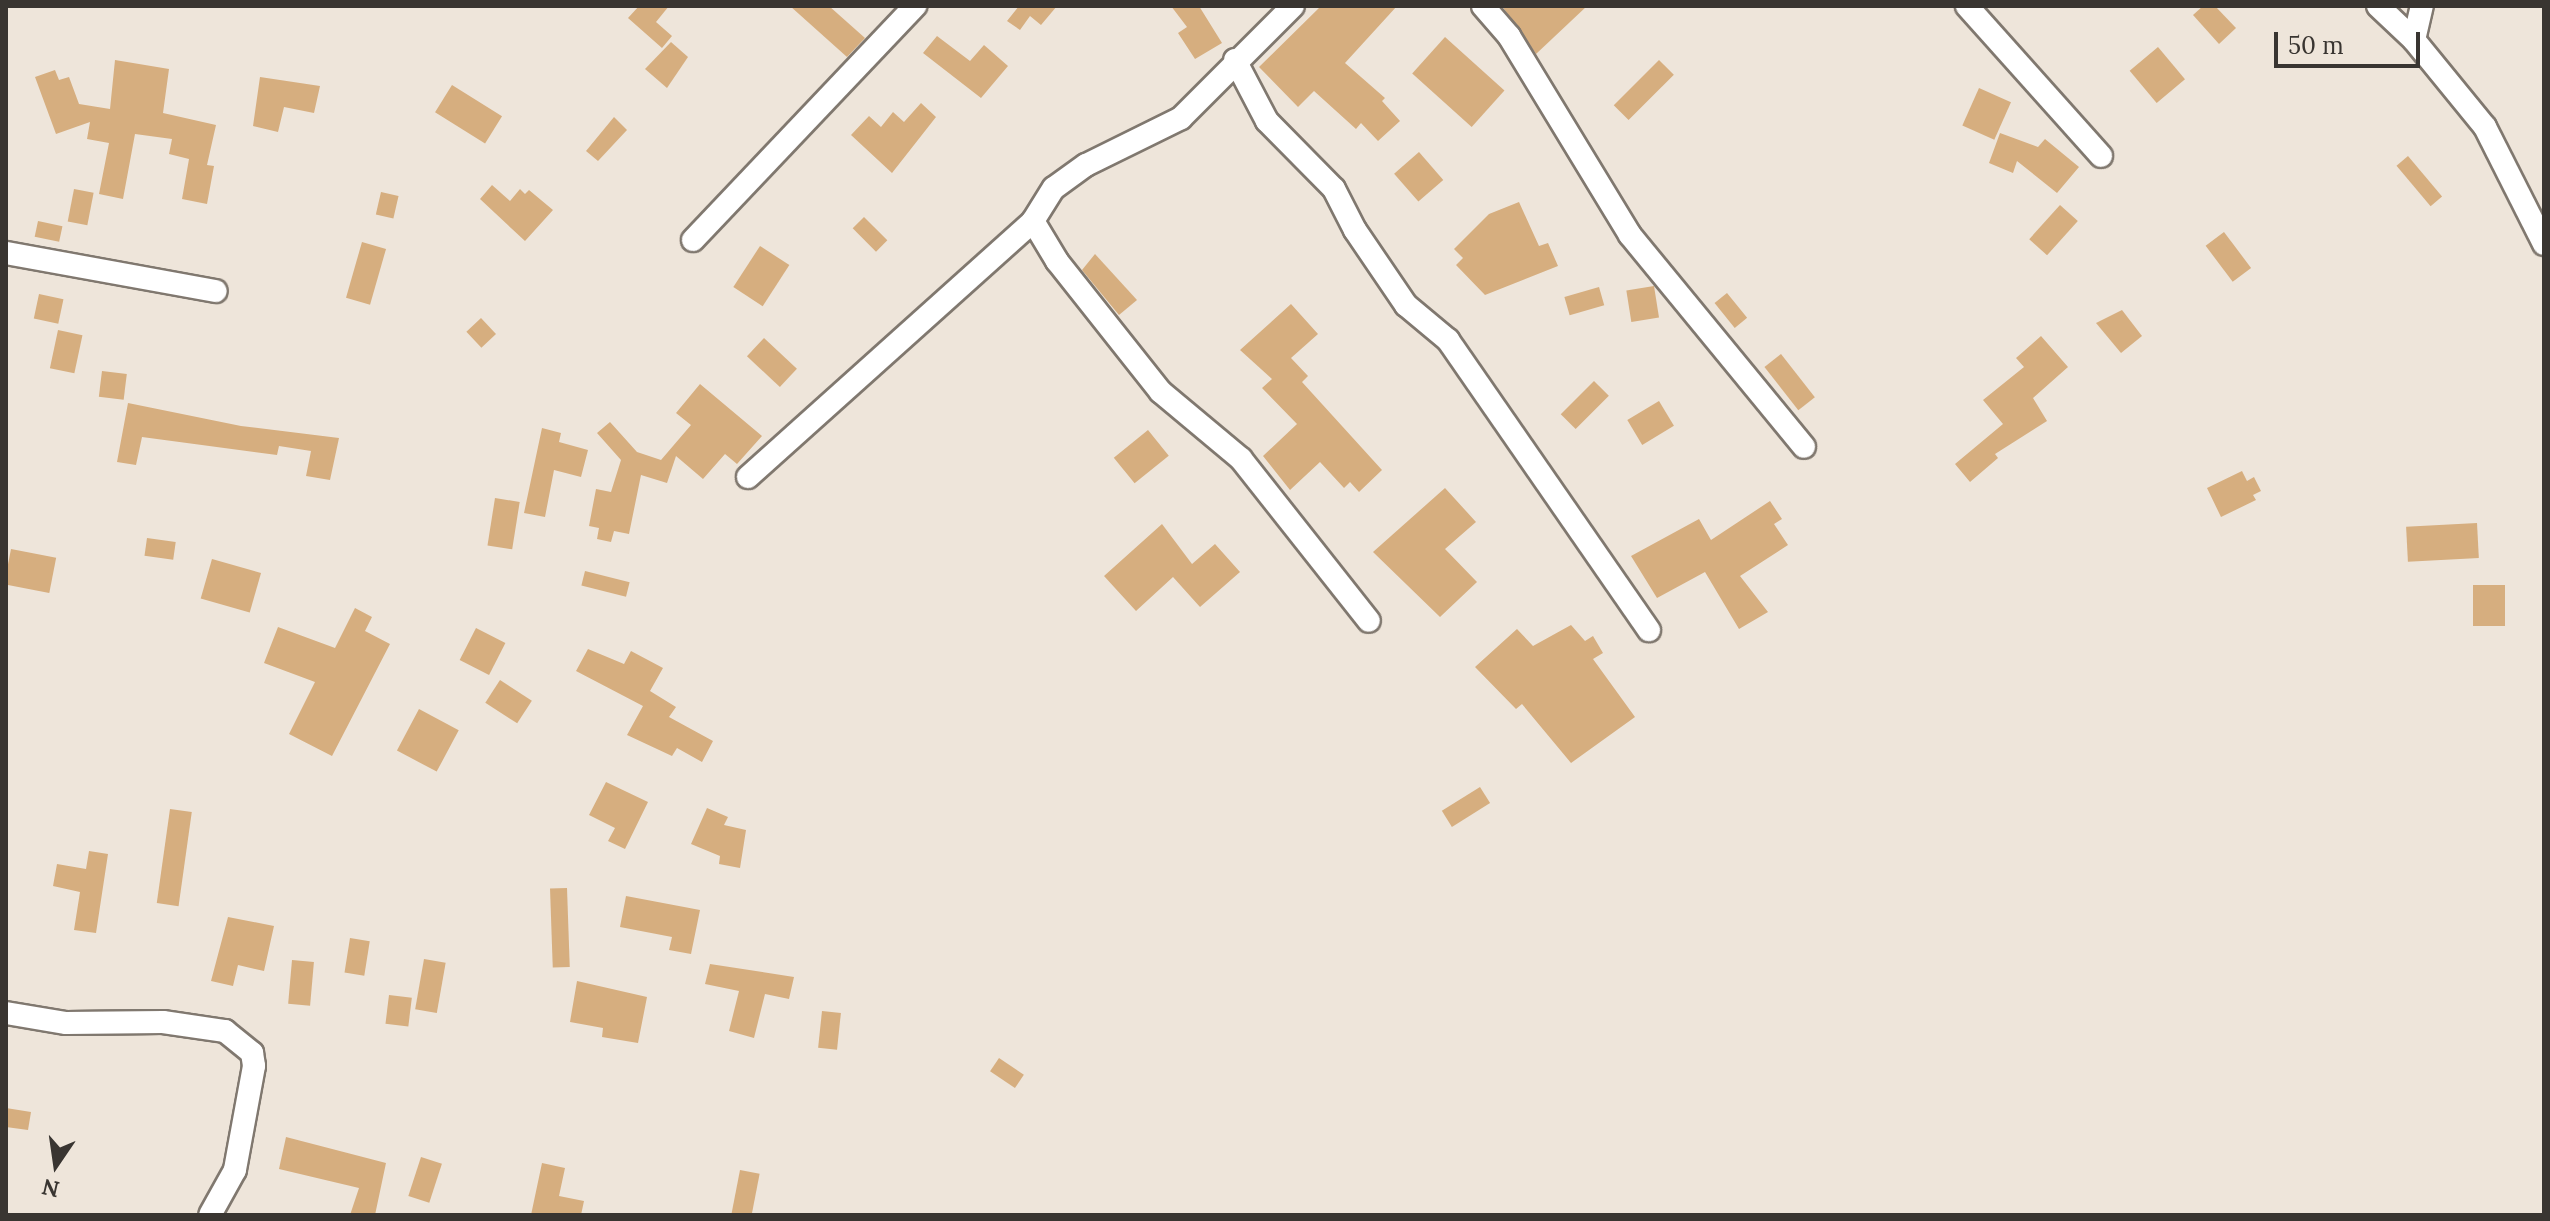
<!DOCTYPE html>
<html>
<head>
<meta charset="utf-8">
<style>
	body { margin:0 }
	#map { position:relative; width:2550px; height:1221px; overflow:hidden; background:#eee5da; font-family:Lora,serif }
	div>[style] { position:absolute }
	.building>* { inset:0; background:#d6ae7f; transform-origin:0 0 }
	.roads { filter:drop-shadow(2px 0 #80786f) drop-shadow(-2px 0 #80786f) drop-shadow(0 2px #80786f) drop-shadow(0 -2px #80786f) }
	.minor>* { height:22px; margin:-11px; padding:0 11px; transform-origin:11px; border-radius:11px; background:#fff }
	span { translate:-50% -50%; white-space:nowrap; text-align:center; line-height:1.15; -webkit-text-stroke:7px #eee5da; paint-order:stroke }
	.frame { position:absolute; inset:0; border:8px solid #393531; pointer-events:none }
	.north { position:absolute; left:16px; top:1125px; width:80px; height:80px; -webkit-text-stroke:6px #eee5da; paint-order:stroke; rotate:193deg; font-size:22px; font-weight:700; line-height:32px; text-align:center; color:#393531 }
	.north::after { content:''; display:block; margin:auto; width:28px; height:36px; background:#393531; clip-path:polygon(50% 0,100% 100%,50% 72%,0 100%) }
	.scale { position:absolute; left:2274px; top:32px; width:146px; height:36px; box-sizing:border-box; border:4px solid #393531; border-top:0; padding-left:10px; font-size:24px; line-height:28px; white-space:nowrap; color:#393531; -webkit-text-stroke:6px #eee5da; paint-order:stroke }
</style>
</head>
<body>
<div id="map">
	<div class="building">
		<i style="clip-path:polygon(639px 6px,669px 6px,656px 22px,672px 36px,662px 48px,628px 18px)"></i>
		<i style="clip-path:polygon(790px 6px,829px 6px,865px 38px,847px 57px)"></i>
		<i style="clip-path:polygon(1019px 6px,1057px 6px,1041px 25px,1030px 16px,1020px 30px,1007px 21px)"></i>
		<i style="clip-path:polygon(1171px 6px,1199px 6px,1222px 43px,1195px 59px,1178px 33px,1187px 27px)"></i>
		<i style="clip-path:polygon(1321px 6px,1397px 6px,1345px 63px,1385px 98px,1382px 101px,1400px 121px,1378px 141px,1361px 123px,1356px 129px,1314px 91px,1298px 107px,1259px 67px)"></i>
		<i style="clip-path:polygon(1502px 6px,1587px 6px,1536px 54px)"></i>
		<i style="clip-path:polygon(2203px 6px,2215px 6px,2236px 28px,2219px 44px,2193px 15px)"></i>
		<i style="clip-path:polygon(937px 36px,970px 61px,984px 45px,1008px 66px,981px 98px,923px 53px)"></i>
		<i style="left:1445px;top:37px;width:80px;height:49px;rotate:42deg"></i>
		<i style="clip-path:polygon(671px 42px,688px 57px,667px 88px,645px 69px)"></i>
		<i style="left:2158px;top:47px;width:42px;height:37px;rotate:50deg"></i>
		<i style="clip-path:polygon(115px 60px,169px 69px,163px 113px,216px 125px,207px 165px,214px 166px,207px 204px,182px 199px,189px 159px,169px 154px,172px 139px,135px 134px,123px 199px,99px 194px,109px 143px,87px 139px,90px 122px,56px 134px,35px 77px,55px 70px,59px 80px,69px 77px,79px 104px,110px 109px)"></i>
		<i style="left:1659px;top:60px;width:21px;height:64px;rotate:45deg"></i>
		<i style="clip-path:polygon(260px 77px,320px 86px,314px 113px,284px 107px,278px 132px,253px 126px)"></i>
		<i style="left:452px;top:85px;width:59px;height:32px;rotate:32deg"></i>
		<i style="left:1979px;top:88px;width:35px;height:41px;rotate:24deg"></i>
		<i style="clip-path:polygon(921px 103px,936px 117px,892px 173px,851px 135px,869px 116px,881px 127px,893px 112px,904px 122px)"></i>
		<i style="clip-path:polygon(614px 117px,627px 130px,598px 161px,586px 151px)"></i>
		<i style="clip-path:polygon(2000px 133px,2038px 147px,2045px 139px,2079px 167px,2057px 193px,2017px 161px,2013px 173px,1989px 163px)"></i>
		<i style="left:1419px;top:152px;width:37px;height:33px;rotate:49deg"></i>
		<i style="left:2408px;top:156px;width:53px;height:15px;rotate:50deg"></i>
		<i style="clip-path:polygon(492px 185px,510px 201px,520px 189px,525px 194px,529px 190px,553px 210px,525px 241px,480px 199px)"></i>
		<i style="left:74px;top:189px;width:20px;height:33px;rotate:11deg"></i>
		<i style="left:381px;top:192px;width:18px;height:23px;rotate:13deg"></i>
		<i style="clip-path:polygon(1519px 202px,1539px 246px,1548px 243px,1558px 266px,1485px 295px,1456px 265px,1463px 258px,1454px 249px,1489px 214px)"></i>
		<i style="left:2060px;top:205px;width:24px;height:46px;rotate:42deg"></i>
		<i style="left:864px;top:217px;width:33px;height:16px;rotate:45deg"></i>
		<i style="left:38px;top:221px;width:25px;height:16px;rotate:12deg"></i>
		<i style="left:2224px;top:232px;width:45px;height:23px;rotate:53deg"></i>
		<i style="left:362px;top:242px;width:25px;height:58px;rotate:16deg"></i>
		<i style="left:760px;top:246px;width:35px;height:49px;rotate:33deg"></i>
		<i style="clip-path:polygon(1095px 254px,1137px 300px,1119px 315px,1082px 270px)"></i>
		<i style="left:1654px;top:286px;width:32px;height:28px;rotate:81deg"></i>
		<i style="left:1599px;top:287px;width:19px;height:36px;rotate:74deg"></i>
		<i style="left:1727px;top:293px;width:32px;height:16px;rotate:51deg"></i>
		<i style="left:39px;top:294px;width:25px;height:25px;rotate:12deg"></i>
		<i style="clip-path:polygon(1291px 304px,1318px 334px,1291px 358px,1308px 376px,1302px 382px,1382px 470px,1359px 492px,1350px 482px,1344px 488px,1320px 462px,1290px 490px,1263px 456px,1297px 424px,1262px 388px,1272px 379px,1240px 350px)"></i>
		<i style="clip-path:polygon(2122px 310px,2142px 336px,2121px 353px,2096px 323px)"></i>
		<i style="left:481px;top:318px;width:22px;height:20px;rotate:47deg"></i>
		<i style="left:58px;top:330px;width:25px;height:39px;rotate:12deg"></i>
		<i style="clip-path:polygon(2041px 336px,2068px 367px,2033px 398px,2047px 421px,1995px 454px,1998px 458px,1970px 482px,1955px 464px,2003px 424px,1983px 400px,2024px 367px,2016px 358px)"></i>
		<i style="left:764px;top:338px;width:45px;height:25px;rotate:43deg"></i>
		<i style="left:1781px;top:354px;width:55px;height:21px;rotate:52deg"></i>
		<i style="left:102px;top:371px;width:25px;height:26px;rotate:7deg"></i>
		<i style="left:1594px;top:381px;width:21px;height:47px;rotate:45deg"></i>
		<i style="clip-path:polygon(700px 384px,762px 436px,737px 464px,725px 454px,703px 479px,676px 456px,667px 483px,641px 475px,629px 534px,614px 531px,611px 542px,597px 539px,599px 528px,589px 526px,596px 489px,611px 492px,621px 460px,597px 433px,610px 422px,637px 452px,661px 460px,691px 425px,676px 413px)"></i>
		<i style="left:1659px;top:401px;width:29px;height:37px;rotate:59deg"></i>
		<i style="clip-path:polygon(128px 403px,241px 426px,339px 438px,330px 480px,306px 476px,311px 451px,279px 446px,277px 455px,142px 437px,136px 465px,117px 462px)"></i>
		<i style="clip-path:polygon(542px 428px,561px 433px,559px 442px,588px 450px,581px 477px,554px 470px,545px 517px,524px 513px)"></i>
		<i style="left:1148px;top:430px;width:33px;height:44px;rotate:51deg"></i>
		<i style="clip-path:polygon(2242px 471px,2247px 481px,2254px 477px,2261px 491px,2253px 495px,2256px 500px,2221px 517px,2207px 488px)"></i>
		<i style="clip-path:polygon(1445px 488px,1476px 522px,1445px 549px,1477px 582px,1440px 617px,1373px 552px)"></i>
		<i style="left:495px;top:498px;width:25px;height:48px;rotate:9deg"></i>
		<i style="clip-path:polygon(1770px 501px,1782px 519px,1774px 524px,1788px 545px,1740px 576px,1768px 612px,1739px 629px,1705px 572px,1657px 598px,1631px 556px,1699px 519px,1711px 540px)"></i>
		<i style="left:2477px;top:523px;width:35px;height:71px;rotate:87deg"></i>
		<i style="clip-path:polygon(1162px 524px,1192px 564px,1215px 544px,1240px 572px,1200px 607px,1173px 577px,1136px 611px,1104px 576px)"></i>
		<i style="left:147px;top:538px;width:29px;height:18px;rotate:8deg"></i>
		<i style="left:11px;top:549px;width:46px;height:36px;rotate:11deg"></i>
		<i style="left:212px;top:559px;width:51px;height:41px;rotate:16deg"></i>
		<i style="left:585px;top:571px;width:46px;height:15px;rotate:14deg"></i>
		<i style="left:2473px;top:585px;width:32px;height:41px"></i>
		<i style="clip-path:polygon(355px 608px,372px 617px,365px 631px,390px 644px,332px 756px,289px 734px,315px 682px,264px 663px,278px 627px,335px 648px)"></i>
		<i style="clip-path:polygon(1571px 625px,1585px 641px,1593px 636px,1603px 653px,1593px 659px,1635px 717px,1571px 763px,1522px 704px,1516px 709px,1475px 667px,1517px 629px,1533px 646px)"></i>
		<i style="left:476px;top:628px;width:33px;height:36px;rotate:27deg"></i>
		<i style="clip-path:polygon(588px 649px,624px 664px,631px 651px,663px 668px,650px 691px,676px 707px,669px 717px,713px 741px,702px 762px,677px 748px,672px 756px,627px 735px,643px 706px,576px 671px)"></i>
		<i style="left:500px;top:680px;width:38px;height:27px;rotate:33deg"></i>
		<i style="left:419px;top:709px;width:45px;height:47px;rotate:28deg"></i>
		<i style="clip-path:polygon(606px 782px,648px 802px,625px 849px,608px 841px,615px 828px,589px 815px)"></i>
		<i style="left:1480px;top:787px;width:19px;height:45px;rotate:58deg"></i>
		<i style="clip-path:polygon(707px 808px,728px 817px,724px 825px,746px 830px,740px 868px,719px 864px,720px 856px,691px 844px)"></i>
		<i style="left:170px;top:809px;width:22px;height:95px;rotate:8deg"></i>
		<i style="clip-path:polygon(89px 851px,108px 854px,96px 933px,74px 930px,80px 892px,53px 886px,57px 864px,86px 869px)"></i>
		<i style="left:567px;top:888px;width:79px;height:17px;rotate:88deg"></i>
		<i style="clip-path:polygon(626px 896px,700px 910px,691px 954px,669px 950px,672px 937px,620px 927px)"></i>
		<i style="clip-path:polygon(228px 917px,274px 926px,264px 971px,238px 965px,233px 986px,211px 981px)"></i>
		<i style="left:350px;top:938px;width:20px;height:35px;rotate:9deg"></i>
		<i style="left:424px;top:959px;width:22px;height:51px;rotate:10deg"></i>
		<i style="left:292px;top:960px;width:22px;height:44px;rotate:5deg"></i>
		<i style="clip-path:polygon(710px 964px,794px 977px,789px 999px,765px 994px,754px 1038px,729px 1031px,739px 991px,705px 984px)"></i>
		<i style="clip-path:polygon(577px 981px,647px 997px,638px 1043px,602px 1037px,603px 1028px,570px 1022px)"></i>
		<i style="left:389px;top:995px;width:23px;height:29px;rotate:7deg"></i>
		<i style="left:822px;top:1011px;width:19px;height:37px;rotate:6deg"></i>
		<i style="left:999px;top:1058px;width:30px;height:16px;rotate:34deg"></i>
		<i style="clip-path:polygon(6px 1108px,31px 1112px,28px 1130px,6px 1127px)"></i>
		<i style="clip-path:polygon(286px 1137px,386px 1163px,375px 1215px,350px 1215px,359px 1188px,279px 1169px)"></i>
		<i style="left:421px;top:1157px;width:22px;height:41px;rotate:18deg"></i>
		<i style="clip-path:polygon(542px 1163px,565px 1168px,559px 1196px,584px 1201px,581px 1215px,531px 1215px)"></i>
		<i style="left:740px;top:1170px;width:20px;height:46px;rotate:11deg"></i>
	</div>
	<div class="roads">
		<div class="minor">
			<i style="left:1483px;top:6px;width:40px;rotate:49deg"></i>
			<i style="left:1509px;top:36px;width:233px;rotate:58.7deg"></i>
			<i style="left:1630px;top:235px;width:274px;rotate:50.6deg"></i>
			<i style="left:1967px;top:6px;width:201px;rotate:48.2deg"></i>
			<i style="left:2378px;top:6px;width:50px;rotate:43.4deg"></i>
			<i style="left:2414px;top:40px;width:112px;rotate:50.8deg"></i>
			<i style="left:2485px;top:127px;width:131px;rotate:63.2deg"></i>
			<i style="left:2414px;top:40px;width:35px;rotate:-77deg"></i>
			<i style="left:1235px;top:60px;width:69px;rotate:62.3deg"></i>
			<i style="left:1267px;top:121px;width:95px;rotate:45.4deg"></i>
			<i style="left:1334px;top:189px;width:46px;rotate:62.9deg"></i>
			<i style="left:1355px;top:230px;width:91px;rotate:55.8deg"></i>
			<i style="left:1406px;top:305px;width:55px;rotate:39.8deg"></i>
			<i style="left:1448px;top:340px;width:353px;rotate:55.3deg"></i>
			<i style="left:1033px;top:221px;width:47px;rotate:59deg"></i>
			<i style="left:1057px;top:261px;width:167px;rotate:51.6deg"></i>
			<i style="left:1161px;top:392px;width:104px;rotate:39.9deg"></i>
			<i style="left:1241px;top:459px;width:206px;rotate:51.7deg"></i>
			<i style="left:693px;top:240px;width:323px;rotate:-46.5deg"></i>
			<i style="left:6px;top:253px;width:213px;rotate:10.3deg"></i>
			<i style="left:748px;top:477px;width:383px;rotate:-41.9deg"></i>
			<i style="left:1033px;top:221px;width:39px;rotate:-58deg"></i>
			<i style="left:1054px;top:188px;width:39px;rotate:-36deg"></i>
			<i style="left:1086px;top:165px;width:106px;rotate:-26.3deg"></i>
			<i style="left:1181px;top:118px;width:158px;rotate:-45deg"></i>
			<i style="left:6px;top:1013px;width:61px;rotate:9.5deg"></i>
			<i style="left:66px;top:1023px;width:97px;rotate:-0.6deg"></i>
			<i style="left:163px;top:1022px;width:63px;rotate:8.3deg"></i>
			<i style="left:225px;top:1031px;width:35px;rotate:39deg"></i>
			<i style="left:252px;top:1053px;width:13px;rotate:81deg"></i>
			<i style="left:254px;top:1066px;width:106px;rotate:100.4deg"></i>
			<i style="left:235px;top:1170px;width:51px;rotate:119.1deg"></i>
		</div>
	</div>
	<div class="frame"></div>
	<div class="north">N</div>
	<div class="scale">50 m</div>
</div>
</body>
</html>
